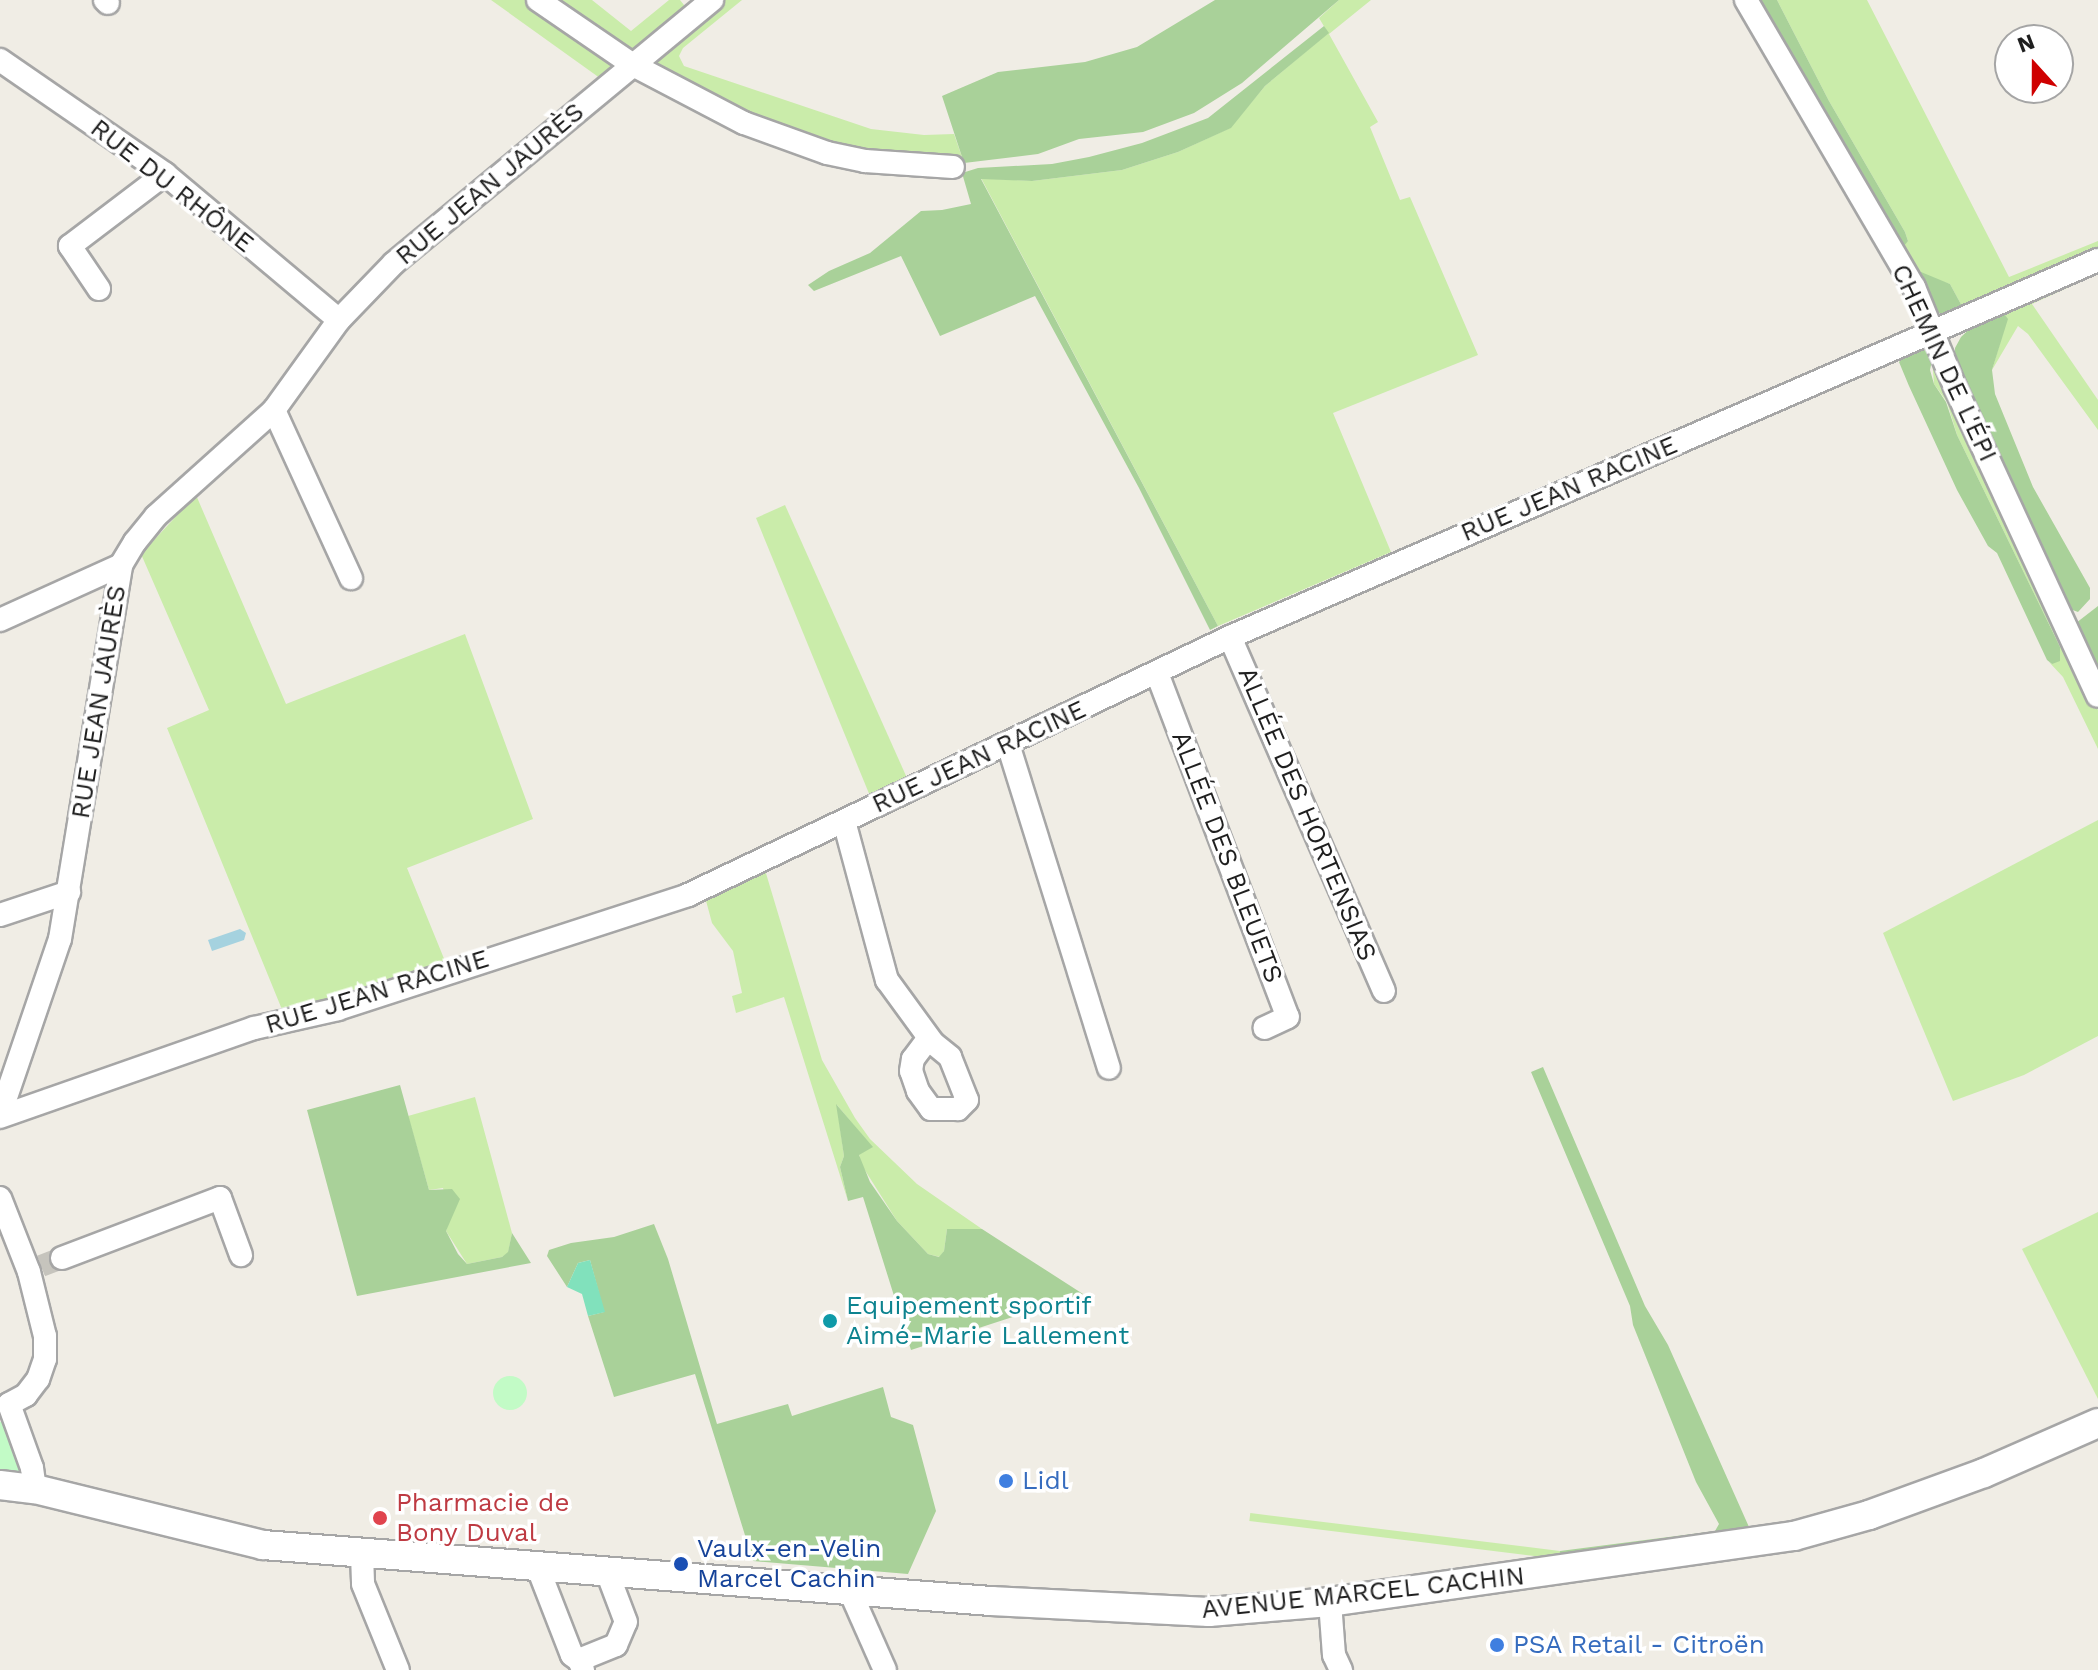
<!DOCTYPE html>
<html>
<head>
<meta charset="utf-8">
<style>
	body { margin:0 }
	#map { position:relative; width:2098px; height:1670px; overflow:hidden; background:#f0ede5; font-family:"Work Sans",sans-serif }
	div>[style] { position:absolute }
	.grass>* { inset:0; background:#caecaa; transform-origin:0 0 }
	.forest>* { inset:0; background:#a9d199 }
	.park>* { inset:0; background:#c2fbc6 }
	.round { border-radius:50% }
	.pitch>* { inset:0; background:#81e1bc }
	.water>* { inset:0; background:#a5d2df }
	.minor-tunnel>* { height:22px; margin-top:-11px; transform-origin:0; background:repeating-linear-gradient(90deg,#c6c4bd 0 22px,transparent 0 33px) }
	.roads { filter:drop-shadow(2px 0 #a6a6a6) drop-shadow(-2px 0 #a6a6a6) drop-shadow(0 2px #a6a6a6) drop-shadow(0 -2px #a6a6a6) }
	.minor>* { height:22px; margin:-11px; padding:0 11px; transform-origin:11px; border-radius:11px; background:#fff }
	.tertiary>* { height:28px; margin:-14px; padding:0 14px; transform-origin:14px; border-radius:14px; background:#fff }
	.dots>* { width:22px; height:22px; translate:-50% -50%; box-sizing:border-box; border:4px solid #fff; border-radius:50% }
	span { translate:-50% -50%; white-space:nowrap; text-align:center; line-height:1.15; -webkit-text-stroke:7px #fff; paint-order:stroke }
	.street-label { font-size:26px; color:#1f1f1f }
	.culture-label { font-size:26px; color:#0d838f }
	.left { translate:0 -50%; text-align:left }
	.shop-label { font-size:26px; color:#366cbe }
	.health-label { font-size:26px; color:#be3a42 }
	.transit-label { font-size:26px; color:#164399 }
	.north { position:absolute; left:1994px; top:24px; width:80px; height:80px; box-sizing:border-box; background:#fff; border:2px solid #a5a5a5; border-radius:50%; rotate:339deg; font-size:22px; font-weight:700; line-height:32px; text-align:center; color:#1f1f1f }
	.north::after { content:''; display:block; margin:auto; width:28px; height:36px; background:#cf0000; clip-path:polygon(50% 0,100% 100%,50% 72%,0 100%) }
</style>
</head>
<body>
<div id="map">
	<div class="grass">
		<i style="clip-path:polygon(491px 0,529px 0,619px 69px,604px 81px)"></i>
		<i style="clip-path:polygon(551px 0,592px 0,631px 31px,669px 0,680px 0,688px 10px,648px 44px,631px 52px)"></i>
		<i style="clip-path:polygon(720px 0,742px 0,683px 48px,679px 56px,684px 66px,871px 129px,924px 135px,954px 134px,964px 163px,929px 164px,809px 143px,650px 69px,655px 54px)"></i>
		<i style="clip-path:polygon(1339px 0,1371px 0,1329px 34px,1378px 122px,1370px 127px,1400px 200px,1410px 197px,1478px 355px,1333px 413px,1391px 552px,1218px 626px,981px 178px,1032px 181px,1122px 170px,1178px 152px,1230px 128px,1265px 86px,1328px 33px,1319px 18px)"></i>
		<i style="clip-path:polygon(1777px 0,1867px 0,2009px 277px,2098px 241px,2098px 250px,1963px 308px,1950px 284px,1915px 273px,1897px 244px,1908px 241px,1905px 232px,1829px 101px)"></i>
		<i style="clip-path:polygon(2098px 265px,2098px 274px,2032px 304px,2098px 400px,2098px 430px,2028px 334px,2018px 326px,1992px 370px,2007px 319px,2002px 311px)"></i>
		<i style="clip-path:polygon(1932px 359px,2098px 710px,2098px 749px,2063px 677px,2049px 662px,2052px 664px,2060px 647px,1957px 435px,1947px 402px,1934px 384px)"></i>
		<i style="clip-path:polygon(196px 495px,286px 704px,465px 634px,533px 819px,407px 868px,445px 961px,283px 1012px,167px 728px,209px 710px,141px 554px)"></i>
		<i style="clip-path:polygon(785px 505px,907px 778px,870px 796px,756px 518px)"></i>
		<i style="clip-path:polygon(2098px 820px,2098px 1036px,2024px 1075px,1953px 1101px,1883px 933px)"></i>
		<i style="clip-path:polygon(765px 870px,822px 1060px,855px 1118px,870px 1139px,917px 1184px,982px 1229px,947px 1229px,944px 1251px,940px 1257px,928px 1254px,897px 1221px,861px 1164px,859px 1154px,872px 1147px,837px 1105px,844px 1156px,840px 1167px,848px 1201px,784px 997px,736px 1013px,732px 996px,742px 993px,733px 951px,712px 923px,705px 897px)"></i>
		<i style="clip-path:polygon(475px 1097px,512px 1233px,508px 1253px,502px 1257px,467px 1264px,446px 1231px,450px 1215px,443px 1188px,429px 1190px,408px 1116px)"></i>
		<i style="clip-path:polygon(2098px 1212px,2098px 1399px,2022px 1249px)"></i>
		<i style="left:1560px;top:1551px;width:8px;height:312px;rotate:97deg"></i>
	</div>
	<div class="forest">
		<i style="clip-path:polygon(1215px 0,1339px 0,1242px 83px,1194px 113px,1143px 132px,1079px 139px,1038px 154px,964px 163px,942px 96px,998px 72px,1085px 62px,1137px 47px)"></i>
		<i style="clip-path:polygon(1756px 0,1777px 0,1829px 101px,1905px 232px,1908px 241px,1903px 247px)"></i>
		<i style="clip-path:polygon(1324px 26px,1329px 33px,1265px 86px,1231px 128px,1178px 152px,1122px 170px,1032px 181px,981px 179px,1218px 626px,1210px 630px,1139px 488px,1035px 296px,940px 336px,901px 256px,814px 291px,808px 285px,829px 271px,870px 253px,921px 211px,942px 210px,971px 204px,962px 173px,978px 168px,1052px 164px,1089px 157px,1142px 143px,1208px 118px)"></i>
		<i style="clip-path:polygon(1921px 272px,1950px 284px,1963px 308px,1951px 316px,1942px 315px,1928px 304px,1915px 273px)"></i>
		<i style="clip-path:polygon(2002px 311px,2008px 319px,1992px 370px,1995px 394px,2033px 487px,2090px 588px,2090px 599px,2078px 612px,2070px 609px,1955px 368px,1955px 348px,1961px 337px,1978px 321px)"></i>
		<i style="clip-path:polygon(1918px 346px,1927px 348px,1933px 355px,1930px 370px,1934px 384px,1946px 402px,1957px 435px,2060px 647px,2060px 661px,2052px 664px,2047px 660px,1997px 553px,1988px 546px,1957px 490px,1909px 386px,1899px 362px,1911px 348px)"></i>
		<i style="clip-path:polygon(2098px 606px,2098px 678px,2076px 623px)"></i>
		<i style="clip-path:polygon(1543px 1067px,1645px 1306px,1668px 1345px,1749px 1527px,1748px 1531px,1559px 1559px,1560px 1551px,1715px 1531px,1719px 1524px,1696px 1482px,1633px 1325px,1630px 1306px,1531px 1072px)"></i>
		<i style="clip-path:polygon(400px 1085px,429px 1190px,452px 1189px,460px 1199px,446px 1231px,458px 1254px,467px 1264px,502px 1257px,508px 1252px,512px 1233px,531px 1263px,357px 1296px,307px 1110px)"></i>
		<i style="clip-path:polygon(836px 1104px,873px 1147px,859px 1155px,870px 1182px,897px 1221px,928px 1254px,939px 1257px,944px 1251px,947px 1229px,982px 1229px,1083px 1294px,911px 1350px,863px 1197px,848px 1201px,840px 1167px,844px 1156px)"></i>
		<i style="clip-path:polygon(654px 1224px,668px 1259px,717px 1424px,788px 1404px,792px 1416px,883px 1387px,891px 1417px,913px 1425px,936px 1511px,908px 1574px,753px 1561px,695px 1374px,614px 1397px,588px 1316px,604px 1312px,590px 1260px,578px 1263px,567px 1287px,547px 1256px,549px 1250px,571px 1243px,614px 1237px)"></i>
	</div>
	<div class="park">
		<i class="round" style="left:493px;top:1376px;width:34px;height:34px"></i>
		<i style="clip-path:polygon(6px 1419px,23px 1470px,19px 1472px,0 1469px,0 1422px)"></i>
	</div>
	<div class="pitch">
		<i style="clip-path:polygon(590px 1260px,605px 1312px,588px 1316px,582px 1294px,567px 1287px,578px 1263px)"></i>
	</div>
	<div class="water">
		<i style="clip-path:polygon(240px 929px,246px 933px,244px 940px,212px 951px,208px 940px)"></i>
	</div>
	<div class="minor-tunnel">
		<i style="left:41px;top:1266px;width:22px;rotate:-21deg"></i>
	</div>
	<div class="roads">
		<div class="minor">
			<i style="left:105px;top:0;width:4px;rotate:45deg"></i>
			<i style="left:538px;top:0;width:115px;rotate:34.4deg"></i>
			<i style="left:633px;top:65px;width:125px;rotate:27.6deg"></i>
			<i style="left:744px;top:123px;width:88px;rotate:19.9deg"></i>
			<i style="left:827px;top:153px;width:39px;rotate:12deg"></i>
			<i style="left:865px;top:161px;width:88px;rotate:3.9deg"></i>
			<i style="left:1746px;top:0;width:333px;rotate:59.7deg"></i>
			<i style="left:1914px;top:287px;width:108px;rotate:67.7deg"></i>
			<i style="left:1955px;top:387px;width:340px;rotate:65.2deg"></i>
			<i style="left:0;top:60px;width:201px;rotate:34.6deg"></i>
			<i style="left:165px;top:174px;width:227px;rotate:40deg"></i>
			<i style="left:99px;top:289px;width:52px;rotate:-124deg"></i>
			<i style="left:70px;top:246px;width:119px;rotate:-37.2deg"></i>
			<i style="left:274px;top:410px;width:185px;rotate:65.4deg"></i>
			<i style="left:0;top:620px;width:133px;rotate:-24.4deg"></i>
			<i style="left:1230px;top:637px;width:386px;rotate:66.5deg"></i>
			<i style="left:1157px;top:673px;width:368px;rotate:69.2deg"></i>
			<i style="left:1288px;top:1017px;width:26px;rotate:155deg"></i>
			<i style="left:1008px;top:744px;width:339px;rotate:72.7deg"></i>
			<i style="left:844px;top:821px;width:165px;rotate:74.9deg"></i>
			<i style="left:887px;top:980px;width:78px;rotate:53.9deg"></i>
			<i style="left:933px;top:1043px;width:22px;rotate:39deg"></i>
			<i style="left:950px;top:1057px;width:46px;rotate:68.4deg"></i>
			<i style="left:967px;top:1100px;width:13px;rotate:135deg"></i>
			<i style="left:958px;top:1109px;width:27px;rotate:180deg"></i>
			<i style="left:931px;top:1109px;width:22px;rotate:-126deg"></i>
			<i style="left:918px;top:1091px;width:21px;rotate:-109deg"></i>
			<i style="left:911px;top:1071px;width:12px;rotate:-81deg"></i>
			<i style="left:913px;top:1059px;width:26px;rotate:-53deg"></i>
			<i style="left:0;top:915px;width:73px;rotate:-18.4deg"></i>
			<i style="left:0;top:1115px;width:186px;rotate:-71.2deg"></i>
			<i style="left:60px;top:939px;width:379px;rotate:-80.7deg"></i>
			<i style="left:121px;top:565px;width:27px;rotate:-59deg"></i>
			<i style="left:135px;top:542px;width:33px;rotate:-51deg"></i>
			<i style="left:156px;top:516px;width:159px;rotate:-41.9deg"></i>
			<i style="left:274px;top:410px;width:111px;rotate:-54.2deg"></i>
			<i style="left:339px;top:320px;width:79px;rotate:-46deg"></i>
			<i style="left:394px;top:263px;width:413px;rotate:-39.6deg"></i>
			<i style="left:0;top:1117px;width:269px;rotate:-19.3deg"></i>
			<i style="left:254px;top:1028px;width:86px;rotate:-12.7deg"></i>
			<i style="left:338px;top:1009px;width:368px;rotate:-18deg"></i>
			<i style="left:688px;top:895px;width:600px;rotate:-25.46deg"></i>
			<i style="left:1230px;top:637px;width:946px;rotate:-23.48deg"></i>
			<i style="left:0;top:1198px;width:79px;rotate:68.6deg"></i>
			<i style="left:29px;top:1272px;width:66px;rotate:76deg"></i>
			<i style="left:45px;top:1336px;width:23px;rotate:90deg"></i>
			<i style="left:45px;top:1359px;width:21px;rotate:109deg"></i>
			<i style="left:38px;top:1379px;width:20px;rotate:127deg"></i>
			<i style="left:26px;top:1395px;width:19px;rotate:152deg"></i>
			<i style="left:9px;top:1404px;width:68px;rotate:70.2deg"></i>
			<i style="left:32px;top:1468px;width:21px;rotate:82deg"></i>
			<i style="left:62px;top:1258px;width:169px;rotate:-20.8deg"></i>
			<i style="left:220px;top:1198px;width:61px;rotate:69.8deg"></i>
			<i style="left:362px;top:1554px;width:30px;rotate:88deg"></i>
			<i style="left:363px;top:1584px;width:93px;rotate:67.9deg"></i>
			<i style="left:538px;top:1568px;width:93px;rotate:68.7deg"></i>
			<i style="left:572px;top:1655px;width:9px;rotate:36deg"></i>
			<i style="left:579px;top:1660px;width:11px;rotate:68deg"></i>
			<i style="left:850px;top:1591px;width:86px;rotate:66.1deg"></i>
			<i style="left:1330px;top:1602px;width:53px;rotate:85.7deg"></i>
			<i style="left:1334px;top:1655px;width:17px;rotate:65deg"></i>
			<i style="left:579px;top:1660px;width:40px;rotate:-22deg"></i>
			<i style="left:616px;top:1645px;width:25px;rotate:-67deg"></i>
			<i style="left:626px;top:1622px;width:53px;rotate:-110.8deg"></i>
		</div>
		<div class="tertiary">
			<i style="left:0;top:1485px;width:35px;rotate:7deg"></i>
			<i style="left:35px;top:1489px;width:235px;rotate:13.8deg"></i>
			<i style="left:263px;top:1545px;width:730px;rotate:4.4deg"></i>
			<i style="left:991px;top:1601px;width:218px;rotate:2.9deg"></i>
			<i style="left:1209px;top:1612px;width:121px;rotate:-4.7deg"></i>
			<i style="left:1330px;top:1602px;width:469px;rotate:-8.1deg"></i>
			<i style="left:1794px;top:1536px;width:78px;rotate:-15.6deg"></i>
			<i style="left:1869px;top:1515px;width:122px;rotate:-20.1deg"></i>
			<i style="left:1984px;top:1473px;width:124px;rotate:-23.7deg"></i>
		</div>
	</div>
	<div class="dots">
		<i style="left:830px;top:1321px;background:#0f9aa8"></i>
		<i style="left:1006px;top:1481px;background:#3f7fe0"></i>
		<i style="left:380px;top:1518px;background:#e0444e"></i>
		<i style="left:681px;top:1564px;background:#1a4fb4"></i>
		<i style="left:1497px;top:1645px;background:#3f7fe0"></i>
	</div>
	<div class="street-label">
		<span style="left:490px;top:184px;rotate:-40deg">RUE JEAN JAURÈS</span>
		<span style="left:172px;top:186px;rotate:38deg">RUE DU RHÔNE</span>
		<span style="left:1944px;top:363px;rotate:65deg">CHEMIN DE L'ÉPI</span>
		<span style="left:1569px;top:489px;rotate:-23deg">RUE JEAN RACINE</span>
		<span style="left:99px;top:702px;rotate:-81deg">RUE JEAN JAURÈS</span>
		<span style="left:979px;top:757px;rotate:-25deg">RUE JEAN RACINE</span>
		<span style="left:1307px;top:814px;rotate:67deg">ALLÉE DES HORTENSIAS</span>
		<span style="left:1227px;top:857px;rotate:69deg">ALLÉE DES BLEUETS</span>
		<span style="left:377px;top:992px;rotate:-17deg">RUE JEAN RACINE</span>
		<span style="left:1363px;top:1593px;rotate:-6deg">AVENUE MARCEL CACHIN</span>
	</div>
	<div class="culture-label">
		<span class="left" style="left:846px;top:1321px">Equipement sportif<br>Aimé-Marie Lallement</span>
	</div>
	<div class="shop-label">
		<span class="left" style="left:1022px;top:1481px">Lidl</span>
		<span class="left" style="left:1513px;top:1645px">PSA Retail - Citroën</span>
	</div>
	<div class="health-label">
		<span class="left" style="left:396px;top:1518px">Pharmacie de<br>Bony Duval</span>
	</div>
	<div class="transit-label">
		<span class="left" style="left:697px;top:1564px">Vaulx-en-Velin<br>Marcel Cachin</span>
	</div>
	<div class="north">N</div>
</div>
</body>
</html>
